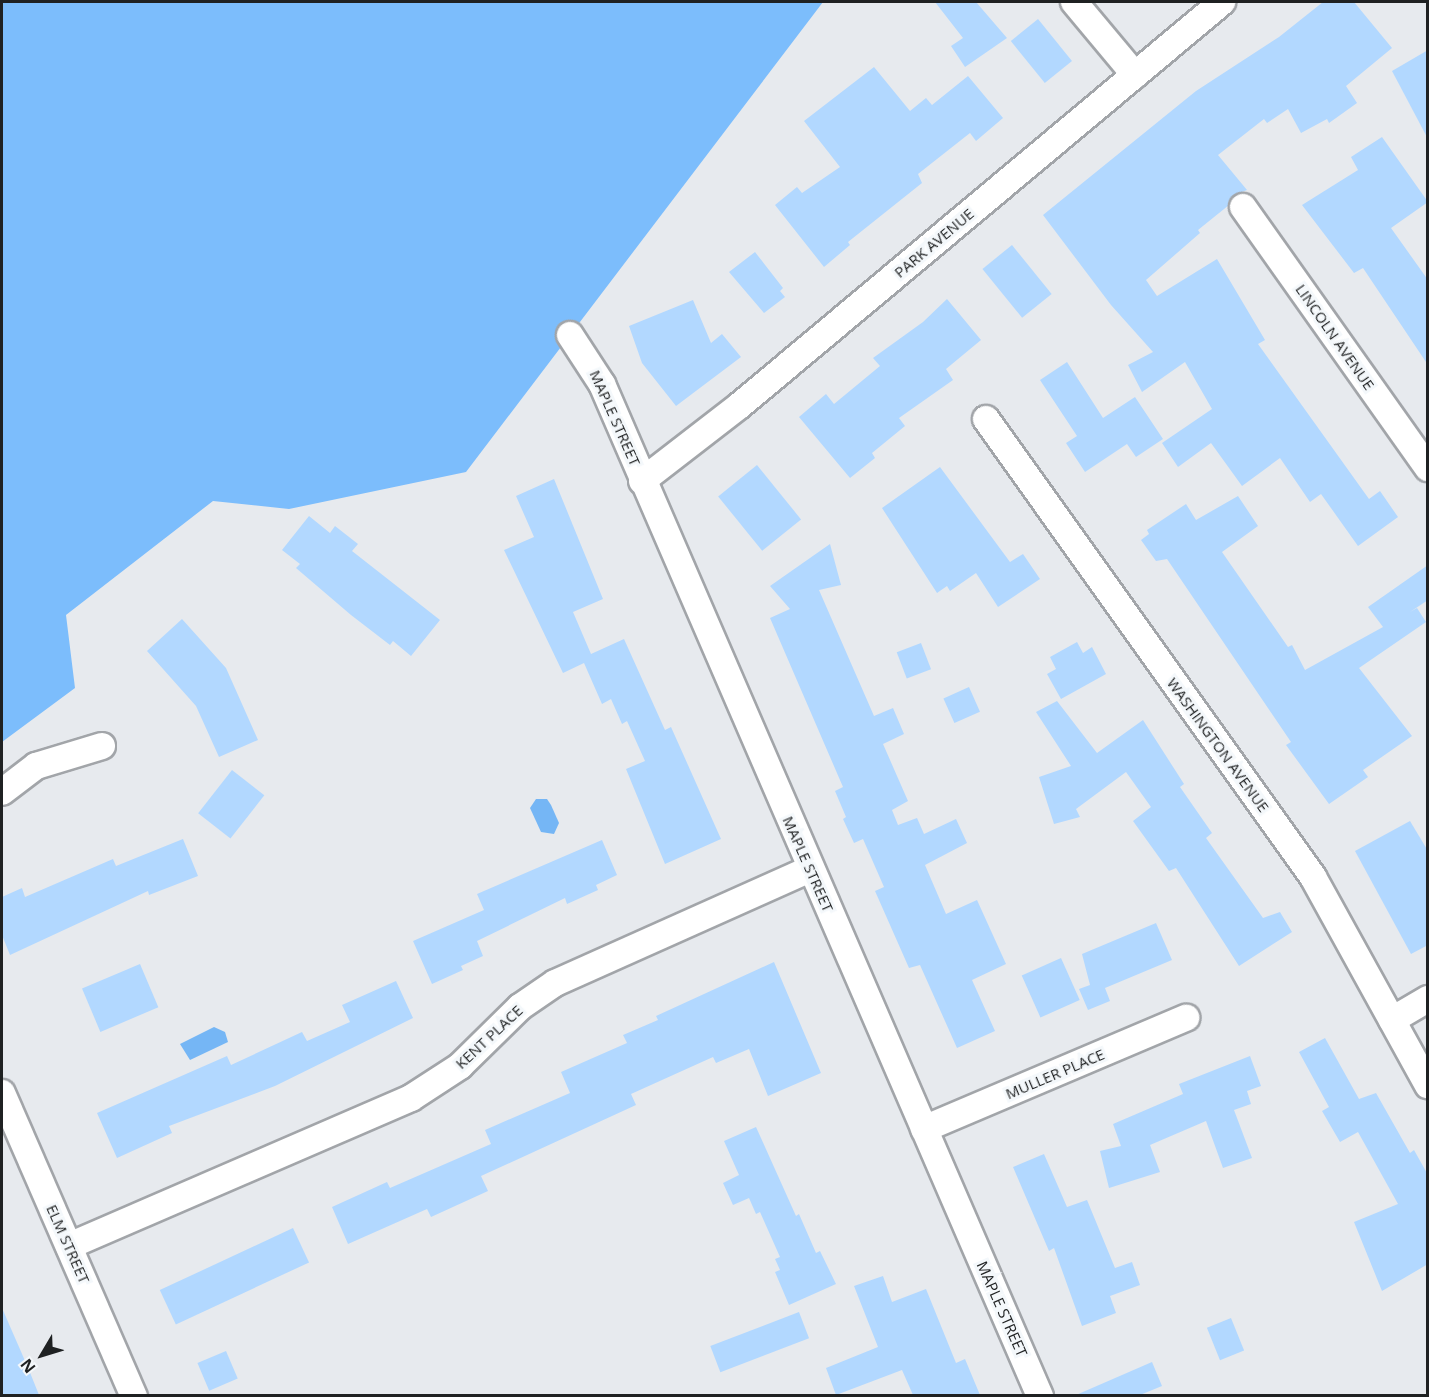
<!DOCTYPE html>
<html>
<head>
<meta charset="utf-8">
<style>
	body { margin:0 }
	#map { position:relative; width:1429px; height:1397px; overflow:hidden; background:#e7eaee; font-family:"Open Sans",sans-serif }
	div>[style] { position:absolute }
	.forest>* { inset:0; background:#7cbdfc }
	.water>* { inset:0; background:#75b6f5 }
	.building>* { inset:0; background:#b2d8ff; transform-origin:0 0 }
	.roads { filter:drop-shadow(2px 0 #a2a5a9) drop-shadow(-2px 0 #a2a5a9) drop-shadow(0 2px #a2a5a9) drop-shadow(0 -2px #a2a5a9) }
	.street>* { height:26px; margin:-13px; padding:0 13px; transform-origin:13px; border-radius:13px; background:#fff }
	span { translate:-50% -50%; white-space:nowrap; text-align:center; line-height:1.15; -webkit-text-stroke:6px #f4f8fb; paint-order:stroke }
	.street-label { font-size:15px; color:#1f2122 }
	.frame { position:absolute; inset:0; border:3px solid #1f2122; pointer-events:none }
	.north { position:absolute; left:12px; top:1325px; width:60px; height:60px; -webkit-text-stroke:4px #f4f8fb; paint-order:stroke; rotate:232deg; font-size:16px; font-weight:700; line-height:24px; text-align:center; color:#1f2122 }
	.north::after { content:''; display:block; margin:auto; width:21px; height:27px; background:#1f2122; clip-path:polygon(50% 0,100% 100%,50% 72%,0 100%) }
</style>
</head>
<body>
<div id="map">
	<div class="forest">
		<i style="clip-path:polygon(2px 2px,823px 2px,466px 472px,289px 509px,213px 501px,66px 615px,75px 688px,2px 742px)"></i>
	</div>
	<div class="water">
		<i style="clip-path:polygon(536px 799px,547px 799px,551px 805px,559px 823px,554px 834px,541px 832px,530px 808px)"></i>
		<i style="clip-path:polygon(214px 1027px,225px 1032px,228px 1042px,190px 1060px,180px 1044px)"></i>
	</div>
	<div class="building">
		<i style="clip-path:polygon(935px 2px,976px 2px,1007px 38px,965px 67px,951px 46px,963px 38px)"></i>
		<i style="clip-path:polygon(1323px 2px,1354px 2px,1392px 48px,1346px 86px,1357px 103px,1329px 123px,1327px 119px,1301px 133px,1288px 109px,1267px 123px,1264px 119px,1218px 155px,1247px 190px,1234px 195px,1229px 205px,1198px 230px,1200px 233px,1146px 280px,1157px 296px,1217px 259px,1265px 340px,1258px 344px,1369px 499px,1380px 491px,1398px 517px,1358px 546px,1321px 494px,1310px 502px,1280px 458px,1242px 486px,1211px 443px,1178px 467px,1162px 443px,1212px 409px,1185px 362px,1142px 392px,1128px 365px,1153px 352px,1111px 305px,1043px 215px,1196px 91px,1279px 37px)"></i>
		<i style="left:1038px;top:19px;width:54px;height:35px;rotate:51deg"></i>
		<i style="clip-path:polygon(1428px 50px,1428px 139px,1392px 71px)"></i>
		<i style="clip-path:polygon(874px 67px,910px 111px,926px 98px,932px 105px,968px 76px,1003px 118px,976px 141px,970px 133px,918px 174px,922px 183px,848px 242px,850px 245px,824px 267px,775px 205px,797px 187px,802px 193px,840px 167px,804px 121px)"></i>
		<i style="clip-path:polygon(1382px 137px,1428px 202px,1391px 228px,1428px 280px,1428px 365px,1363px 268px,1354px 273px,1302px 205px,1358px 170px,1351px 157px)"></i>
		<i style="left:1012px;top:245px;width:63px;height:38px;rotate:51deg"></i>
		<i style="clip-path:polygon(755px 252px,783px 288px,780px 291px,785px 297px,764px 313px,729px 272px)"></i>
		<i style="clip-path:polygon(947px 299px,981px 340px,946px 369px,953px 380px,899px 418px,905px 426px,872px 453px,875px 458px,850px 478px,799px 417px,826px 394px,834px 404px,880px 366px,873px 358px,923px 322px)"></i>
		<i style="clip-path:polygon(693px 300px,711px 343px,722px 334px,741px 357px,676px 406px,642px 363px,629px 326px)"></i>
		<i style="clip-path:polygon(1067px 362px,1103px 418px,1135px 397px,1163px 439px,1136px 457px,1127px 444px,1085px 472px,1066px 443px,1077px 436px,1040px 380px)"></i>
		<i style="left:757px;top:465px;width:70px;height:50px;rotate:51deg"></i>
		<i style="clip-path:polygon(940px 467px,1010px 562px,1023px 554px,1040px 579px,998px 607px,976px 573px,950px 591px,947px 586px,937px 593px,882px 508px)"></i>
		<i style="clip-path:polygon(554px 479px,603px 599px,573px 612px,591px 654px,624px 639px,665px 730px,671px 727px,721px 839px,665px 864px,626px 769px,645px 761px,627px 721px,622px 724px,611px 699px,602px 704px,584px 663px,563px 673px,504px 550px,534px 537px,516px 496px)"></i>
		<i style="clip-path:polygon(1238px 496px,1258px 526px,1222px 552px,1288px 647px,1292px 645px,1305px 670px,1383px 627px,1368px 607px,1428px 565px,1428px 600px,1410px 612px,1417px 608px,1426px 622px,1359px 668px,1412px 736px,1363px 770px,1368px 777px,1329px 804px,1286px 745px,1291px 742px,1167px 559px,1156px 561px,1141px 540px,1149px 534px,1147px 530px,1186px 504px,1196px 520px)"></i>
		<i style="clip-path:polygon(309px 516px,330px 533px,335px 526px,358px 544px,352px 551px,440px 620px,411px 656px,393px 641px,390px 645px,351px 615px,296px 568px,300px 564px,282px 550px)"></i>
		<i style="clip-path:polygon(830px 544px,841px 585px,819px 590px,874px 716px,893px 708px,904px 734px,883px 744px,908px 801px,892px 810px,898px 825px,917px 818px,924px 834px,956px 819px,967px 843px,925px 865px,946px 914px,977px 900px,1006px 964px,972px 980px,995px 1031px,957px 1048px,920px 965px,909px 968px,875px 891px,884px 887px,863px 839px,854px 843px,843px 819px,846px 817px,835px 791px,843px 787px,770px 618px,790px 609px,770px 586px)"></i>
		<i style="clip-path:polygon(182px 619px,226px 668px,258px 740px,219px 757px,196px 706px,147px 651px)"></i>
		<i style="clip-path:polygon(1077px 642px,1083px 653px,1092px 647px,1106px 674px,1061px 699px,1047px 674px,1056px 669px,1050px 657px)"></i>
		<i style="left:921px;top:643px;width:28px;height:26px;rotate:69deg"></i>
		<i style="left:969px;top:687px;width:27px;height:28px;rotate:66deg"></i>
		<i style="clip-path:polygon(1057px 701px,1097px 753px,1143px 720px,1184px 784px,1180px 787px,1212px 833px,1206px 838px,1263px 918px,1280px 912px,1292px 932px,1239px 966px,1176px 868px,1169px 871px,1133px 821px,1151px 807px,1126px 772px,1076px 809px,1080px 817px,1054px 824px,1039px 777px,1071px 766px,1036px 712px)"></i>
		<i style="left:232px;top:770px;width:41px;height:55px;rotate:38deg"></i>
		<i style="clip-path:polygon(1410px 821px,1428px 851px,1428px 945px,1411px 954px,1355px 851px)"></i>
		<i style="clip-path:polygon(183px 839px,198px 876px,149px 895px,148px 891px,10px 955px,2px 935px,2px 897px,22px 888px,25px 897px,113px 859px,116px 866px)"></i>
		<i style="clip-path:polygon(602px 840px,617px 875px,596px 885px,598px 890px,567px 904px,565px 898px,477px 941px,483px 956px,461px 966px,463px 970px,432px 984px,413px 941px,484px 910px,477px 894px)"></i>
		<i style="clip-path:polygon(1156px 923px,1172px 960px,1105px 988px,1110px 1001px,1088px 1010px,1079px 989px,1090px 985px,1082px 954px)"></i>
		<i style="left:1061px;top:958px;width:46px;height:43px;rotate:66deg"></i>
		<i style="clip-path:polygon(774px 962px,821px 1073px,768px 1096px,749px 1049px,716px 1063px,713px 1057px,631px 1094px,636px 1105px,481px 1176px,488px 1191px,431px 1217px,427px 1209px,348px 1244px,332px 1207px,387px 1182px,390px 1188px,491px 1144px,485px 1130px,570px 1093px,561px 1072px,627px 1043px,623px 1035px,658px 1020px,656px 1016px)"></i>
		<i style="left:140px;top:964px;width:47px;height:63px;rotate:67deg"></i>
		<i style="clip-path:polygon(396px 981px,413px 1018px,275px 1086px,169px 1126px,172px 1133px,117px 1158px,97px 1113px,227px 1056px,231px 1065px,302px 1032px,307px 1041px,350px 1022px,342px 1005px)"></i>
		<i style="clip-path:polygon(1325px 1038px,1359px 1099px,1376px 1093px,1410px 1153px,1414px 1150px,1428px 1175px,1428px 1264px,1382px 1291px,1354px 1222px,1398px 1204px,1358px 1132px,1340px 1142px,1322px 1111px,1329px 1107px,1299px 1052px)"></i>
		<i style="clip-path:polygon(1250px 1056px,1261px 1086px,1247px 1091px,1251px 1104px,1234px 1110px,1252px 1158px,1223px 1168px,1206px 1121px,1150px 1145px,1160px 1172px,1109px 1188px,1100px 1151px,1121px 1146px,1113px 1124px,1183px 1094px,1179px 1084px)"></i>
		<i style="clip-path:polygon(756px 1127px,796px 1216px,799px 1214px,816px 1253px,820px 1251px,836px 1284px,789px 1305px,775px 1272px,780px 1270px,775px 1259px,780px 1257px,760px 1212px,756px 1214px,749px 1198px,733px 1205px,723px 1183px,739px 1175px,724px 1141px)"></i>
		<i style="clip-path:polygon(1044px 1154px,1067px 1207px,1087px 1200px,1115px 1268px,1132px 1262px,1140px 1285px,1110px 1296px,1116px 1313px,1082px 1326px,1054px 1248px,1049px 1251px,1013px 1167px)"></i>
		<i style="left:293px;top:1228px;width:38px;height:147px;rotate:65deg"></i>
		<i style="clip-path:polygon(883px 1276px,892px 1302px,926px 1289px,956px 1363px,965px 1359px,980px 1395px,913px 1395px,902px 1370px,836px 1395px,826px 1368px,878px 1347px,854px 1286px)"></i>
		<i style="clip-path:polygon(2px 1308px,29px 1370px,39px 1395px,2px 1395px)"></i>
		<i style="left:799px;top:1312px;width:28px;height:95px;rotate:69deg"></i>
		<i style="left:1231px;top:1318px;width:35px;height:26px;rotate:68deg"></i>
		<i style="left:226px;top:1351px;width:30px;height:31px;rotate:67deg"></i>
		<i style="clip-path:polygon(1152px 1362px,1162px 1386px,1140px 1395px,1076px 1395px)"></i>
	</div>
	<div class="roads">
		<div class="street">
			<i style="left:1074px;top:2px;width:95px;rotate:50.1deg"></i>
			<i style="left:1243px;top:207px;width:320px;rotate:54.7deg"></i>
			<i style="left:570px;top:335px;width:59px;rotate:56.9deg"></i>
			<i style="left:602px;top:384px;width:1103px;rotate:66.6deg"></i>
			<i style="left:986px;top:419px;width:563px;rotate:54.47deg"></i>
			<i style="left:1313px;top:877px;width:238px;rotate:61.1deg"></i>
			<i style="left:642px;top:481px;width:123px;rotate:-37.7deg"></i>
			<i style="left:739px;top:406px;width:630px;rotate:-39.91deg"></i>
			<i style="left:2px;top:792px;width:43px;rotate:-37.4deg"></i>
			<i style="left:36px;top:766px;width:69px;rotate:-16.9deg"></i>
			<i style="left:1392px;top:1020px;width:42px;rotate:-30.3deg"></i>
			<i style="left:2px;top:1093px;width:331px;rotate:66.5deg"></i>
			<i style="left:924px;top:1129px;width:285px;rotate:-23deg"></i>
			<i style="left:69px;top:1246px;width:373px;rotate:-23.4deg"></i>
			<i style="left:411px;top:1098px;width:59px;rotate:-33.1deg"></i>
			<i style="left:460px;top:1066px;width:84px;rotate:-44.5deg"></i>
			<i style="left:520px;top:1007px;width:42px;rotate:-34.4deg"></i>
			<i style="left:555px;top:983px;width:279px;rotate:-24.1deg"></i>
		</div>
	</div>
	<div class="street-label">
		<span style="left:934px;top:243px;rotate:-40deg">PARK AVENUE</span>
		<span style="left:1335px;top:337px;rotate:55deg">LINCOLN AVENUE</span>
		<span style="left:615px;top:418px;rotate:66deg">MAPLE STREET</span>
		<span style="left:1218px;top:745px;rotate:54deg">WASHINGTON AVENUE</span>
		<span style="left:808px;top:864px;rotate:66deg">MAPLE STREET</span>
		<span style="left:489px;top:1037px;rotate:-43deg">KENT PLACE</span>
		<span style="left:1055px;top:1074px;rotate:-23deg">MULLER PLACE</span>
		<span style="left:68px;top:1244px;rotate:66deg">ELM STREET</span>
		<span style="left:1002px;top:1309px;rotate:66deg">MAPLE STREET</span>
	</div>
	<div class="frame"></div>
	<div class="north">N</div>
</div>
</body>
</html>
